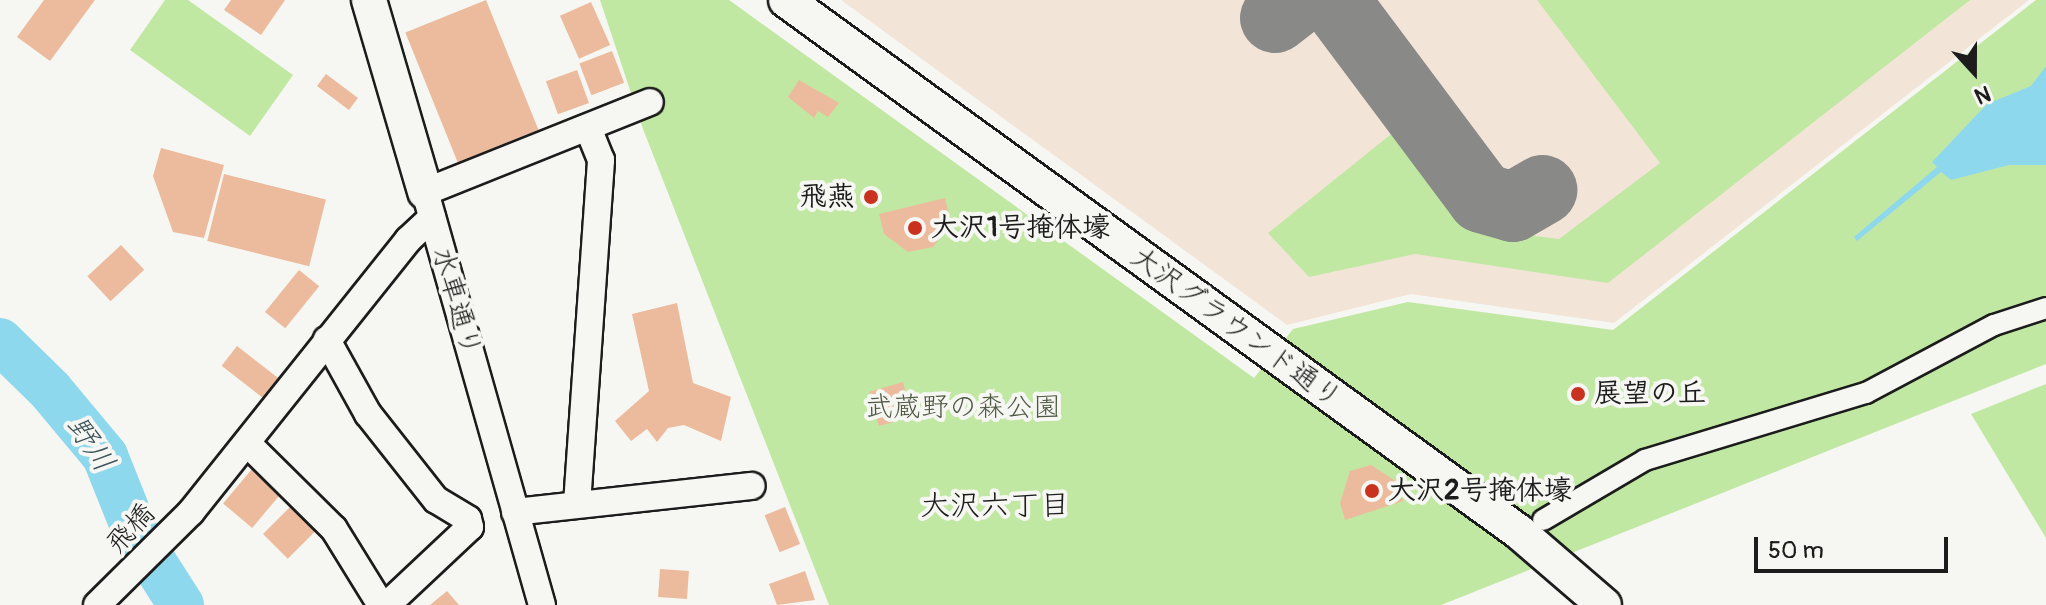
<!DOCTYPE html>
<html>
<head>
<meta charset="utf-8">
<style>
	body { margin:0 }
	#map { position:relative; width:2046px; height:605px; overflow:hidden; background:#f6f6f2; font-family:Pangolin,"Klee One",sans-serif }
	div>[style] { position:absolute }
	.built>* { inset:0; background:#f3e4d8 }
	.green>* { inset:0; background:#c1e8a3 }
	.water>* { inset:0; background:#8dd8ed }
	.river>* { height:46px; margin:-23px; padding:0 23px; transform-origin:23px; border-radius:23px; background:#8dd8ed }
	.taxiway>* { height:70px; margin:-35px; padding:0 35px; transform-origin:35px; border-radius:35px; background:#898987 }
	.building>* { inset:0; background:#ecbb9d; transform-origin:0 0 }
	.roads { filter:drop-shadow(2px 0 #1c1c1c) drop-shadow(-2px 0 #1c1c1c) drop-shadow(0 2px #1c1c1c) drop-shadow(0 -2px #1c1c1c) }
	.pedestrian>* { height:20px; margin:-10px; padding:0 10px; transform-origin:10px; border-radius:10px; background:#f6f6f2 }
	.minor>* { height:26px; margin:-13px; padding:0 13px; transform-origin:13px; border-radius:13px; background:#f6f6f2 }
	.tertiary>* { height:34px; margin:-17px; padding:0 17px; transform-origin:17px; border-radius:17px; background:#f6f6f2 }
	.dots>* { width:22px; height:22px; translate:-50% -50%; box-sizing:border-box; border:4px solid #f6f6f2; border-radius:50% }
	span { translate:-50% -50%; white-space:nowrap; text-align:center; line-height:1.15; -webkit-text-stroke:8px #f6f6f2; paint-order:stroke }
	.poi-label { font-size:28px; color:#1c1c1c; font-weight:700 }
	.right { translate:-100% -50%; text-align:right }
	.left { translate:0 -50%; text-align:left }
	.street-label { font-size:28px; color:#1c1c1c }
	.park-label { font-size:28px; color:#4e5944 }
	.water-label { font-size:30px; color:#3e545b; font-style:italic }
	.neighbourhood-label { font-size:30px; color:#1c1c1c }
	.north { position:absolute; left:1934px; top:32px; width:80px; height:80px; -webkit-text-stroke:6px #f6f6f2; paint-order:stroke; rotate:159deg; font-size:22px; font-weight:700; line-height:32px; text-align:center; color:#1c1c1c }
	.north::after { content:''; display:block; margin:auto; width:28px; height:36px; background:#1c1c1c; clip-path:polygon(50% 0,100% 100%,50% 72%,0 100%) }
	.scale { position:absolute; left:1754px; top:537px; width:194px; height:36px; box-sizing:border-box; border:4px solid #1c1c1c; border-top:0; padding-left:10px; font-size:24px; line-height:28px; white-space:nowrap; color:#1c1c1c; -webkit-text-stroke:6px #f6f6f2; paint-order:stroke }
</style>
</head>
<body>
<div id="map">
	<div class="built">
		<i style="clip-path:polygon(841px 0,2029px 0,1614px 323px,1411px 294px,1287px 325px)"></i>
	</div>
	<div class="green">
		<i style="clip-path:polygon(165px 0,188px 0,293px 75px,250px 136px,130px 50px)"></i>
		<i style="clip-path:polygon(600px 0,729px 0,1254px 378px,1293px 329px,1408px 302px,1613px 330px,2036px 0,2046px 0,2046px 364px,1441px 605px,829px 605px,643px 129px)"></i>
		<i style="clip-path:polygon(1537px 0,1970px 0,1608px 283px,1415px 254px,1309px 277px,1268px 233px,1395px 131px,1468px 227px,1559px 239px,1660px 163px)"></i>
		<i style="clip-path:polygon(2046px 384px,2046px 538px,1971px 414px)"></i>
	</div>
	<div class="water">
		<i style="clip-path:polygon(2046px 66px,2046px 165px,2009px 165px,1951px 180px,1941px 172px,1857px 241px,1854px 237px,1937px 167px,1932px 162px,1987px 104px,2031px 86px)"></i>
	</div>
	<div class="river">
		<i style="left:0;top:341px;width:70px;rotate:44.4deg"></i>
		<i style="left:50px;top:390px;width:86px;rotate:50.2deg"></i>
		<i style="left:105px;top:456px;width:86px;rotate:68.2deg"></i>
		<i style="left:137px;top:536px;width:82px;rotate:57.5deg"></i>
	</div>
	<div class="taxiway">
		<i style="left:1334px;top:0;width:247px;rotate:53.2deg"></i>
		<i style="left:1482px;top:198px;width:32px;rotate:16deg"></i>
		<i style="left:1513px;top:207px;width:34px;rotate:-30deg"></i>
		<i style="left:1275px;top:18px;width:29px;rotate:-38deg"></i>
	</div>
	<div class="building">
		<i style="clip-path:polygon(44px 0,95px 0,50px 61px,17px 37px)"></i>
		<i style="clip-path:polygon(231px 0,285px 0,261px 35px,224px 10px)"></i>
		<i style="left:486px;top:0;width:140px;height:87px;rotate:68deg"></i>
		<i style="left:591px;top:2px;width:47px;height:34px;rotate:66deg"></i>
		<i style="left:612px;top:51px;width:34px;height:35px;rotate:69deg"></i>
		<i style="left:577px;top:70px;width:35px;height:33px;rotate:70deg"></i>
		<i style="left:326px;top:74px;width:40px;height:15px;rotate:37deg"></i>
		<i style="clip-path:polygon(799px 80px,839px 103px,828px 117px,818px 111px,814px 118px,788px 97px)"></i>
		<i style="clip-path:polygon(161px 148px,224px 165px,204px 238px,173px 232px,153px 176px)"></i>
		<i style="left:224px;top:174px;width:105px;height:69px;rotate:14deg"></i>
		<i style="clip-path:polygon(945px 198px,951px 223px,933px 247px,908px 252px,884px 234px,879px 214px)"></i>
		<i style="left:121px;top:245px;width:34px;height:46px;rotate:47deg"></i>
		<i style="left:299px;top:270px;width:26px;height:54px;rotate:39deg"></i>
		<i style="clip-path:polygon(677px 303px,693px 383px,731px 397px,721px 441px,684px 425px,668px 428px,657px 442px,647px 429px,631px 441px,615px 421px,649px 391px,632px 314px)"></i>
		<i style="left:237px;top:346px;width:55px;height:25px;rotate:38deg"></i>
		<i style="clip-path:polygon(903px 382px,907px 398px,892px 402px,897px 421px,879px 426px,869px 392px)"></i>
		<i style="clip-path:polygon(1371px 465px,1397px 482px,1403px 501px,1345px 520px,1340px 503px,1350px 471px)"></i>
		<i style="left:252px;top:469px;width:38px;height:45px;rotate:40deg"></i>
		<i style="left:292px;top:505px;width:35px;height:41px;rotate:45deg"></i>
		<i style="left:785px;top:507px;width:40px;height:22px;rotate:68deg"></i>
		<i style="left:660px;top:569px;width:29px;height:28px;rotate:4deg"></i>
		<i style="clip-path:polygon(805px 571px,815px 600px,777px 605px,769px 584px)"></i>
		<i style="clip-path:polygon(447px 591px,459px 605px,430px 605px)"></i>
	</div>
	<div class="roads">
		<div class="pedestrian">
			<i style="left:1543px;top:520px;width:118px;rotate:-30.5deg"></i>
			<i style="left:1645px;top:460px;width:231px;rotate:-16.9deg"></i>
			<i style="left:1866px;top:393px;width:145px;rotate:-28deg"></i>
			<i style="left:1994px;top:325px;width:55px;rotate:-18.1deg"></i>
		</div>
		<div class="minor">
			<i style="left:247px;top:443px;width:122px;rotate:44.7deg"></i>
			<i style="left:334px;top:529px;width:86px;rotate:58.3deg"></i>
			<i style="left:379px;top:602px;width:10px;rotate:6deg"></i>
			<i style="left:389px;top:603px;width:111px;rotate:-43.2deg"></i>
			<i style="left:470px;top:527px;width:8px;rotate:-104deg"></i>
			<i style="left:468px;top:519px;width:37px;rotate:-149deg"></i>
			<i style="left:436px;top:500px;width:110px;rotate:-128.3deg"></i>
			<i style="left:368px;top:414px;width:85px;rotate:-119deg"></i>
			<i style="left:577px;top:504px;width:345px;rotate:-86deg"></i>
			<i style="left:601px;top:160px;width:35px;rotate:-112deg"></i>
			<i style="left:515px;top:512px;width:238px;rotate:-6.3deg"></i>
			<i style="left:97px;top:605px;width:132px;rotate:-44.7deg"></i>
			<i style="left:191px;top:512px;width:348px;rotate:-51.4deg"></i>
			<i style="left:408px;top:240px;width:33px;rotate:-43deg"></i>
			<i style="left:542px;top:605px;width:429px;rotate:-105.8deg"></i>
			<i style="left:425px;top:192px;width:242px;rotate:-21.8deg"></i>
		</div>
		<div class="tertiary">
			<i style="left:369px;top:0;width:200px;rotate:73.7deg"></i>
			<i style="left:786px;top:0;width:906px;rotate:35.97deg"></i>
			<i style="left:1519px;top:532px;width:112px;rotate:40.7deg"></i>
		</div>
	</div>
	<div class="dots">
		<i style="left:871px;top:197px;background:#c8321e"></i>
		<i style="left:915px;top:228px;background:#c8321e"></i>
		<i style="left:1578px;top:394px;background:#c8321e"></i>
		<i style="left:1372px;top:491px;background:#c8321e"></i>
	</div>
	<div class="poi-label">
		<span class="right" style="left:855px;top:197px">飛燕</span>
		<span class="left" style="left:931px;top:228px">大沢1号掩体壕</span>
		<span class="left" style="left:1594px;top:394px">展望の丘</span>
		<span class="left" style="left:1388px;top:491px">大沢2号掩体壕</span>
	</div>
	<div class="street-label">
		<span style="left:456px;top:302px;rotate:74deg">水車通り</span>
		<span style="left:1236px;top:328px;rotate:36deg">大沢グラウンド通り</span>
		<span style="left:131px;top:529px;rotate:-47deg">飛橋</span>
	</div>
	<div class="park-label">
		<span style="left:963px;top:408px">武蔵野の森公園</span>
	</div>
	<div class="water-label">
		<span style="left:90px;top:444px;rotate:56deg">野川</span>
	</div>
	<div class="neighbourhood-label">
		<span style="left:995px;top:506px">大沢六丁目</span>
	</div>
	<div class="north">N</div>
	<div class="scale">50 m</div>
</div>
</body>
</html>
